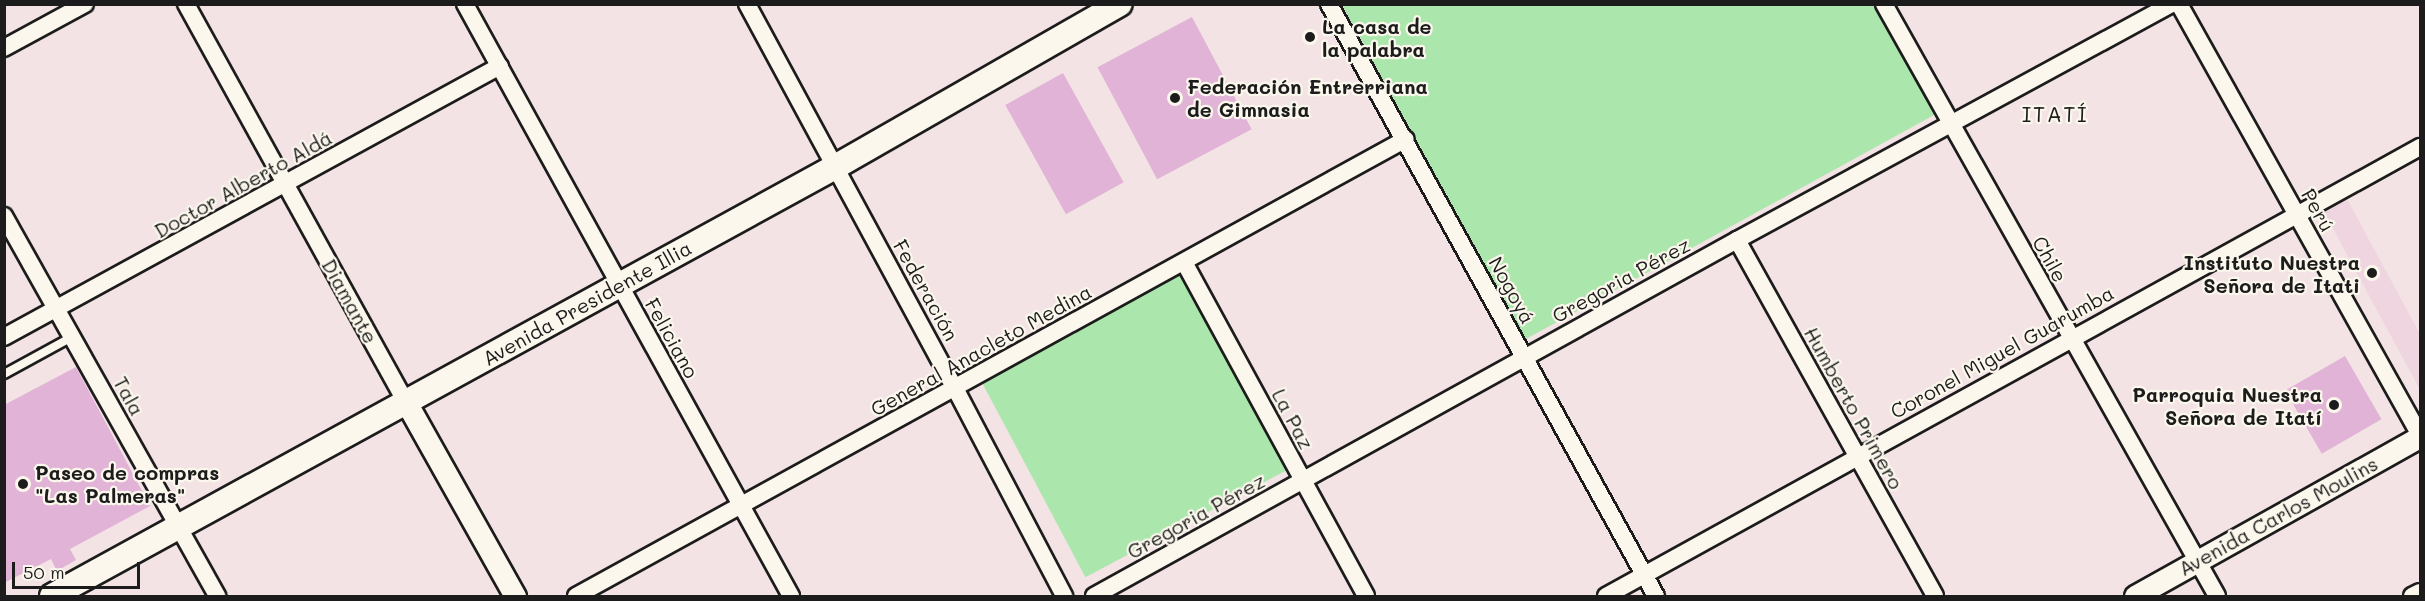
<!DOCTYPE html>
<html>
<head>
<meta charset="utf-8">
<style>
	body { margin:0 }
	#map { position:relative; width:2425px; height:601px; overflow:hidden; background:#f3e3e5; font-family:Mali,sans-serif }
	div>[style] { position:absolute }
	.built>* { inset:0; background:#eed5e0 }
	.green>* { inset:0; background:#abe7ac; transform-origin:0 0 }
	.building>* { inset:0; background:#e1b3d6; transform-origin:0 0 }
	.roads { filter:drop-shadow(2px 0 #1c1c1c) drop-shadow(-2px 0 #1c1c1c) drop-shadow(0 2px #1c1c1c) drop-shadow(0 -2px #1c1c1c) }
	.service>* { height:8px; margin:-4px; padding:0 4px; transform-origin:4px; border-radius:4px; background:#fbf7ec }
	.minor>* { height:16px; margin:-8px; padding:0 8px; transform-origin:8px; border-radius:8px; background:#fbf7ec }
	.tertiary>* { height:21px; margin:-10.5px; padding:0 10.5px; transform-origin:10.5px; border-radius:10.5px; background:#fbf7ec }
	.secondary>* { height:24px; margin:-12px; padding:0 12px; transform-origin:12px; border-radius:12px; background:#fbf7ec }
	.dots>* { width:16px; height:16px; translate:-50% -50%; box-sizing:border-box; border:3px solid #fbf7ec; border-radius:50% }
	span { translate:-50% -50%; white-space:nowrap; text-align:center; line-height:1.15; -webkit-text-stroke:4.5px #fbf7ec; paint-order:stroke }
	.poi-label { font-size:20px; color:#1c1c1c; font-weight:700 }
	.left { translate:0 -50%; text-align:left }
	.right { translate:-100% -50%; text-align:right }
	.street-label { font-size:20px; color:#1c1c1c }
	.quarter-label { font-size:22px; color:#1c1c1c; letter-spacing:1.5px }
	.frame { position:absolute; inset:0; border:6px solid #1c1c1c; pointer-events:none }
	.scale { position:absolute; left:12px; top:562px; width:128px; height:27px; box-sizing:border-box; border:3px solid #1c1c1c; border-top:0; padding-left:8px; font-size:18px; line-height:21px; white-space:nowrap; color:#1c1c1c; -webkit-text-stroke:4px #fbf7ec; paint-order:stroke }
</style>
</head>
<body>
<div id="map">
	<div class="built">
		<i style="clip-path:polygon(2347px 199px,2420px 334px,2419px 388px,2324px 212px)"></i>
	</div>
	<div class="green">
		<i style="clip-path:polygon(1342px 5px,1888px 5px,1945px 109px,1526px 339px)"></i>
		<i style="left:1182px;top:271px;width:225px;height:229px;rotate:62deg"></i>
	</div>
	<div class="building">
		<i style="left:1192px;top:17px;width:127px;height:107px;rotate:62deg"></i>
		<i style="left:1063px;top:73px;width:125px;height:66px;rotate:61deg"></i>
		<i style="left:2345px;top:356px;width:73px;height:69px;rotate:60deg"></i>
		<i style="clip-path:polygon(76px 367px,150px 506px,70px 549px,76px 560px,57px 571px,51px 559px,4px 583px,4px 405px)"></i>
	</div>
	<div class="roads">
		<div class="service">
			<i style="left:4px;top:374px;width:77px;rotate:-28.6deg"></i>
		</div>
		<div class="minor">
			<i style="left:186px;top:4px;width:455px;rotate:61.1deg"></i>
			<i style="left:465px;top:4px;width:676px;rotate:61.16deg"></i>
			<i style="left:747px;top:4px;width:437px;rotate:61.6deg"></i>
			<i style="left:955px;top:388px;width:235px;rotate:62.3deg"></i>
			<i style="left:1329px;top:4px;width:676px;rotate:61.09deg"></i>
			<i style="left:1884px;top:4px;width:679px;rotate:60.64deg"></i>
			<i style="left:2179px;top:4px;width:494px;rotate:60.8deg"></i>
			<i style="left:4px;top:48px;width:92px;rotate:-28.5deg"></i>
			<i style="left:4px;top:216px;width:436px;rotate:60.7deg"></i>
			<i style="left:1737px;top:240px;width:407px;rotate:60.9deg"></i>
			<i style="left:1184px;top:262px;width:380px;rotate:61.4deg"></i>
			<i style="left:4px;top:337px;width:565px;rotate:-28.65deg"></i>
			<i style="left:576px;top:596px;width:947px;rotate:-28.84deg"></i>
			<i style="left:1094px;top:596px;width:735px;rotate:-28.97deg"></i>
			<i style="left:1737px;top:240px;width:494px;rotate:-28.5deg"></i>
			<i style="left:1606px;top:596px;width:930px;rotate:-28.88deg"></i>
			<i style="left:2412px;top:596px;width:9px;rotate:-27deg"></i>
		</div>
		<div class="tertiary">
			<i style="left:406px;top:402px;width:223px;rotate:60.7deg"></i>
			<i style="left:2135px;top:596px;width:326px;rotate:-29.2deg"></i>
		</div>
		<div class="secondary">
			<i style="left:52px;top:596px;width:893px;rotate:-28.72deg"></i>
			<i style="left:835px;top:167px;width:328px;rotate:-29.8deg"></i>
		</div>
	</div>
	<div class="dots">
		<i style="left:1310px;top:37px;background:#1c1c1c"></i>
		<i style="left:1175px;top:98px;background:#1c1c1c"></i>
		<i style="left:2372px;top:273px;background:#1c1c1c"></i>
		<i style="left:2334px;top:405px;background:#1c1c1c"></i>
		<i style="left:23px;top:484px;background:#1c1c1c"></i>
	</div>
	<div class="poi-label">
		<span class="left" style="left:1322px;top:38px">La casa de<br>la palabra</span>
		<span class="left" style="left:1187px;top:98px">Federación Entrerriana<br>de Gimnasia</span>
		<span class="right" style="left:2360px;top:274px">Instituto Nuestra<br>Señora de Itati</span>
		<span class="right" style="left:2322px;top:406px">Parroquia Nuestra<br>Señora de Itatí</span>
		<span class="left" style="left:35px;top:484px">Paseo de compras<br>"Las Palmeras"</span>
	</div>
	<div class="street-label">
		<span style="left:243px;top:184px;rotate:-29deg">Doctor Alberto Aldá</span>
		<span style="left:2318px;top:210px;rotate:61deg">Perú</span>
		<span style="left:2050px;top:259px;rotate:61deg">Chile</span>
		<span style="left:1621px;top:280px;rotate:-29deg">Gregoria Pérez</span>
		<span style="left:926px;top:290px;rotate:61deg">Federación</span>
		<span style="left:1512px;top:290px;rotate:61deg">Nogoyá</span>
		<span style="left:350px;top:301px;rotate:61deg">Diamante</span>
		<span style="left:587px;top:303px;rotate:-29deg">Avenida Presidente Illia</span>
		<span style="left:672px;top:338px;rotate:61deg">Feliciano</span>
		<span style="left:981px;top:350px;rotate:-29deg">General Anacleto Medina</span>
		<span style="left:2002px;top:352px;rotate:-29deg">Coronel Miguel Guarumba</span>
		<span style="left:129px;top:396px;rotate:61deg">Tala</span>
		<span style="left:1854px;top:408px;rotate:61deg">Humberto Primero</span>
		<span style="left:1293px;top:419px;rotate:62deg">La Paz</span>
		<span style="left:1196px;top:516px;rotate:-29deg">Gregoria Pérez</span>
		<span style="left:2278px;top:516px;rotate:-29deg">Avenida Carlos Moulins</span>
	</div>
	<div class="quarter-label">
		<span style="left:2055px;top:114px">ITATÍ</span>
	</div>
	<div class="frame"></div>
	<div class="scale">50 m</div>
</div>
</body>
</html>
